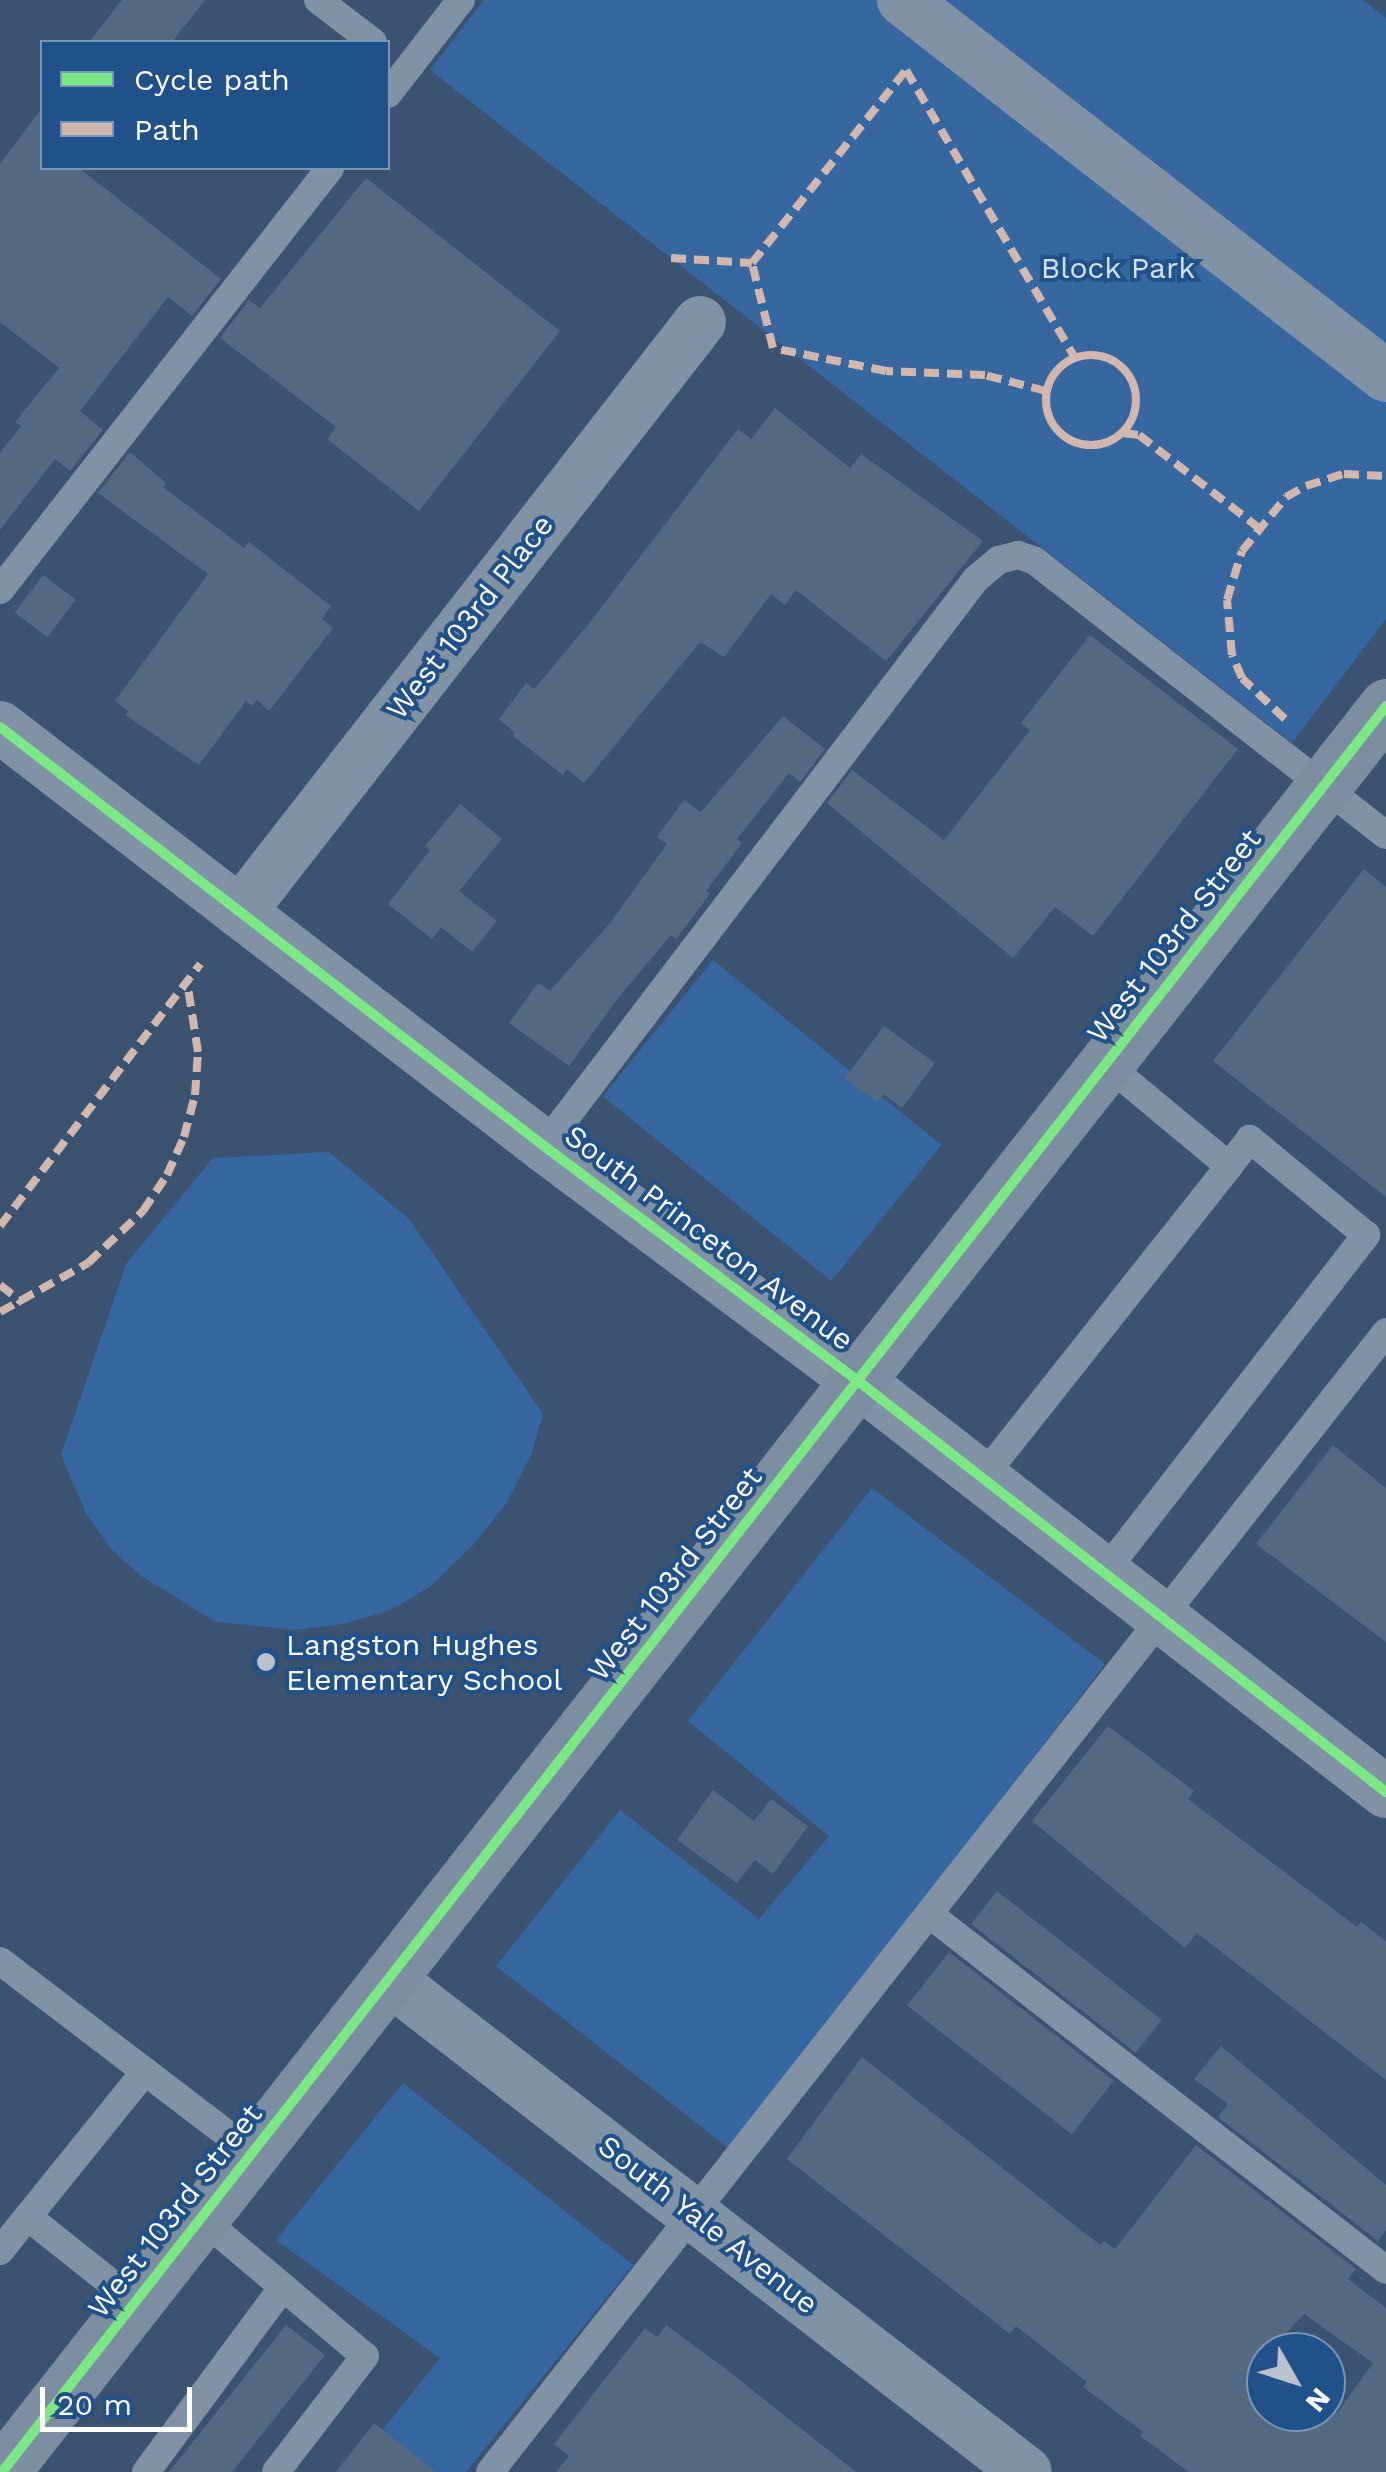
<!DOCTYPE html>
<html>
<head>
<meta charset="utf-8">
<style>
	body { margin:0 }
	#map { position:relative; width:1386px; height:2472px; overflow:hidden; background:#395371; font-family:"Work Sans",sans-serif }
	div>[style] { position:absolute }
	.green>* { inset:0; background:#36689f; transform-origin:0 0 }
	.building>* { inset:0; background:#546a82; transform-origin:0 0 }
	.lane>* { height:28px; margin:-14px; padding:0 14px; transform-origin:14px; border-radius:14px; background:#8092a6 }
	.street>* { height:52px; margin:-26px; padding:0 26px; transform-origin:26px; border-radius:26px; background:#8092a6 }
	.secondary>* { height:55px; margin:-27.5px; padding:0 27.5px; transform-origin:27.5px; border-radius:27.5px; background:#7b8ea2 }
	.quiet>* { height:8px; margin-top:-4px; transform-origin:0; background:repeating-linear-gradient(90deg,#d1b7ad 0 15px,transparent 0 23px) }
	.quiet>.ring { margin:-4px; padding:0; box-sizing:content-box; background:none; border:8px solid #d1b7ad; border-radius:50% }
	.cycleway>* { height:10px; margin:-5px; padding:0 5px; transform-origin:5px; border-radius:5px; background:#7ce984 }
	.dots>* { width:28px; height:28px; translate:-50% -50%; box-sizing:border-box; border:5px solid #215189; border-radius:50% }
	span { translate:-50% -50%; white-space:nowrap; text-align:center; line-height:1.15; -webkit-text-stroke:8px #215189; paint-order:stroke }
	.park-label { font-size:30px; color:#d1e4f8 }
	.street-label { font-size:30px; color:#fff }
	.poi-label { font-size:30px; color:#fff }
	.left { translate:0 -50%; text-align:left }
	.legend { position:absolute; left:40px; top:40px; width:350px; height:130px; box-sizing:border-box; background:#215189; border:2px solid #7a97b8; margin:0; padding:12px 18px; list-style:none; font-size:30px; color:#fff }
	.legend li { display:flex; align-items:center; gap:20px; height:50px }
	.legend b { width:50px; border:2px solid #7a97b8 }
	.north { position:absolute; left:1246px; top:2332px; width:100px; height:100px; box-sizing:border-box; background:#215189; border:2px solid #7a97b8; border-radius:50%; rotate:129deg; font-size:28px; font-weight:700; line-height:40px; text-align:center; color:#fff }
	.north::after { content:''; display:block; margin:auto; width:35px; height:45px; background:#bac3cd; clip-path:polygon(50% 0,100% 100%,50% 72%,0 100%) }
	.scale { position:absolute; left:40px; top:2387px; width:152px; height:45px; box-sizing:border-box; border:5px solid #fff; border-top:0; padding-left:12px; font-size:30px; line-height:35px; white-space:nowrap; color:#fff; -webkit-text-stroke:8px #215189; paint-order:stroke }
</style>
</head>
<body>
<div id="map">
	<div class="green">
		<i style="clip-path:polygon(484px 0,1363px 0,1386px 18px,1386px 619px,1292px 743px,430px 70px)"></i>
		<i style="left:713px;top:960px;width:294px;height:175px;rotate:39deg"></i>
		<i style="clip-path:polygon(329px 1152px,409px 1219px,543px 1414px,531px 1455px,506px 1504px,473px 1545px,431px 1586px,391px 1610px,343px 1624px,295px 1630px,216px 1622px,141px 1576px,111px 1549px,86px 1513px,61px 1455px,126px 1264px,213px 1158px)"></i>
		<i style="clip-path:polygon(872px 1488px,1105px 1664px,731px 2150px,496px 1966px,620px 1810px,759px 1919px,829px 1836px,688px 1721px)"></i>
		<i style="clip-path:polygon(403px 2083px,633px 2265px,466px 2472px,430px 2472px,381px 2432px,440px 2358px,276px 2240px)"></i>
	</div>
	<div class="building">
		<i style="clip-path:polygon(122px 0,205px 0,172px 42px,89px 42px)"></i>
		<i style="clip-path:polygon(42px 108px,42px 168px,79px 168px,221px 279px,192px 316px,168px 297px,80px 411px,103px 430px,70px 471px,55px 459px,0 530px,0 453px,21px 426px,15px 422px,59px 368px,0 322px,0 164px)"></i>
		<i style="clip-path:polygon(366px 178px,560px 331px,419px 511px,327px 439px,336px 427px,220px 338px,249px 300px,260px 308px)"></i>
		<i style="clip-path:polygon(775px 408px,850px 468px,861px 454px,983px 541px,886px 661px,796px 590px,785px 605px,771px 594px,724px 657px,700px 642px,584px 783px,567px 769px,563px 775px,513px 736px,515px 733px,499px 719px,526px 683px,534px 689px,590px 622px,738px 429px,751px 439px)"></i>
		<i style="clip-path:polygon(130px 452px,166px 483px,163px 487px,244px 548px,249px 542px,331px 606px,322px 619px,333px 628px,269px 711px,257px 700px,252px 706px,246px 701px,199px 765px,125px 715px,128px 711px,115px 701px,208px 574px,98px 493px)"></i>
		<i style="left:43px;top:575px;width:41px;height:47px;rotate:37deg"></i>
		<i style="clip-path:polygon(1090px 635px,1238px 749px,1093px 936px,1055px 907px,1013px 958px,827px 803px,852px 770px,944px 840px,1030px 730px,1021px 723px)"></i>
		<i style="clip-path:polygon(783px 716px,825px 749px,800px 782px,789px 773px,737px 839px,742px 843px,706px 891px,710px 894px,676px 939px,671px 935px,618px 998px,569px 1066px,509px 1023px,538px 983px,550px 991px,610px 923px,667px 844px,657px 837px,684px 800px,701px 812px)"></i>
		<i style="clip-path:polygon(460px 804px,502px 839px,459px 891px,497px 921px,472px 952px,441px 927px,432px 939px,388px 904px,430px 850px,425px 846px)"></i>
		<i style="clip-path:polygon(1364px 869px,1386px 887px,1386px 1197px,1213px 1061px)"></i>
		<i style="clip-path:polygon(884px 1026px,935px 1063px,902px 1108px,883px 1094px,878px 1102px,845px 1078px)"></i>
		<i style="clip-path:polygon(1333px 1445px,1386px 1488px,1386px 1642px,1256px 1544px)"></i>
		<i style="clip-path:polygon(1108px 1726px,1194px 1791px,1188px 1799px,1357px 1927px,1361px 1922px,1386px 1941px,1386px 2080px,1197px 1933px,1185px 1948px,1032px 1821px)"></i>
		<i style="clip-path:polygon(713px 1790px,754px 1821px,771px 1799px,808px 1826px,773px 1874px,755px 1860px,737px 1883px,677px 1840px)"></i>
		<i style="left:997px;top:1891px;width:209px;height:42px;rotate:38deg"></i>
		<i style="left:949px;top:1952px;width:209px;height:68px;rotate:38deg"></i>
		<i style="clip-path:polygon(1221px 2046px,1386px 2185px,1386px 2230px,1378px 2241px,1218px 2117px,1228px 2104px,1194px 2079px)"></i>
		<i style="clip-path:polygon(evenodd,862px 2057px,1100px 2245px,1104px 2241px,1115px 2249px,1196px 2145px,1356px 2269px,1348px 2279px,1386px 2308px,1386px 2472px,1189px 2472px,1140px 2436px,1143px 2432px,1083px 2387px,1087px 2382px,1016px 2326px,1010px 2334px,787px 2159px,862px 2057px,1304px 2314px,1373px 2363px,1338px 2412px,1266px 2412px,1266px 2386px,1250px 2373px,1304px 2314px)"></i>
		<i style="clip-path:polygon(286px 2325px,325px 2355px,232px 2472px,169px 2472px)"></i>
		<i style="clip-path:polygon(666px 2325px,722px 2366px,856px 2472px,556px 2472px,569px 2456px,554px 2444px,645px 2328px,657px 2337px)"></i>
		<i style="clip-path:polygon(374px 2423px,436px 2472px,336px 2472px)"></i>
	</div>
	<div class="lane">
		<i style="left:318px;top:0;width:69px;rotate:37.4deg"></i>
		<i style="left:388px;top:94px;width:119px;rotate:-52.2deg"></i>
		<i style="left:0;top:590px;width:536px;rotate:-51.97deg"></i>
		<i style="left:544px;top:1146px;width:713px;rotate:-52.7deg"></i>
		<i style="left:976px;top:579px;width:30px;rotate:-40deg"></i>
		<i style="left:999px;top:560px;width:20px;rotate:-15deg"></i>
		<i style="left:1018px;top:555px;width:18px;rotate:19deg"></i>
		<i style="left:1035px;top:561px;width:445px;rotate:38deg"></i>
		<i style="left:982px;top:1478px;width:398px;rotate:-51.6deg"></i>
		<i style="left:1104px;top:1573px;width:428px;rotate:-52.2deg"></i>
		<i style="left:1366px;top:1235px;width:151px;rotate:-140.4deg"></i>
		<i style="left:1250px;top:1139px;width:34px;rotate:128deg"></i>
		<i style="left:1229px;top:1166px;width:160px;rotate:-140.3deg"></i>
		<i style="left:929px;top:1914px;width:579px;rotate:37.92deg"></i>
		<i style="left:0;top:1961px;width:317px;rotate:37.3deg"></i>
		<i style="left:28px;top:2217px;width:137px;rotate:38.5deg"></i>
		<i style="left:201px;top:2218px;width:214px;rotate:40.1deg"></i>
		<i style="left:365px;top:2356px;width:146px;rotate:127.5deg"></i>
		<i style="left:0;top:2251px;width:231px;rotate:-51.1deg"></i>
		<i style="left:146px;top:2472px;width:230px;rotate:-53.5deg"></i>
		<i style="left:490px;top:2472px;width:1450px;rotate:-51.83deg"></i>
	</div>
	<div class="street">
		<i style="left:903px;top:0;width:612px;rotate:37.9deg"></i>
		<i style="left:0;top:727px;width:687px;rotate:37.6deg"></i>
		<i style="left:544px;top:1146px;width:392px;rotate:36.8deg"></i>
		<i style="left:858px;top:1381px;width:669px;rotate:37.9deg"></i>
		<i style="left:240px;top:912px;width:748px;rotate:-52.06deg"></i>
		<i style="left:389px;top:1979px;width:805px;rotate:37.74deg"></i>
	</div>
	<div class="secondary">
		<i style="left:2px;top:2472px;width:2244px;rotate:-51.91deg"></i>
	</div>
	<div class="quiet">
		<i style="left:671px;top:258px;width:81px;rotate:3.5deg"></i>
		<i class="ring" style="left:1046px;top:355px;width:82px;height:82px"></i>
		<i style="left:1046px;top:391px;width:63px;rotate:-165.3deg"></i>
		<i style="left:985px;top:375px;width:99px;rotate:-177.7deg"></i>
		<i style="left:886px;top:371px;width:115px;rotate:-168.5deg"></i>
		<i style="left:773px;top:348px;width:88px;rotate:-103.9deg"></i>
		<i style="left:752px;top:263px;width:247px;rotate:-51.4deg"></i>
		<i style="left:906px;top:70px;width:334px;rotate:59.6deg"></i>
		<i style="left:1123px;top:433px;width:16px;rotate:7deg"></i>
		<i style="left:1139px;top:435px;width:152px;rotate:37.8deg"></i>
		<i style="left:1285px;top:719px;width:59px;rotate:-136.4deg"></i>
		<i style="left:1242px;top:678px;width:25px;rotate:-113deg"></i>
		<i style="left:1232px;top:655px;width:55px;rotate:-95.2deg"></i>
		<i style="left:1227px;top:600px;width:51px;rotate:-73deg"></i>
		<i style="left:1242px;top:551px;width:70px;rotate:-50.8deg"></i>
		<i style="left:1286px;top:497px;width:23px;rotate:-29deg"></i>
		<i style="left:1306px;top:486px;width:40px;rotate:-18deg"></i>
		<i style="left:1344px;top:474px;width:42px;rotate:2.7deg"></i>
		<i style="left:0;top:1226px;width:330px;rotate:-52.6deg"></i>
		<i style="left:0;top:1285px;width:29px;rotate:38deg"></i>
		<i style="left:0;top:1312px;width:101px;rotate:-29.1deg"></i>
		<i style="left:88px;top:1263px;width:76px;rotate:-43.4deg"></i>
		<i style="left:143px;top:1211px;width:43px;rotate:-56.3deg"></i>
		<i style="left:167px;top:1175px;width:42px;rotate:-65.9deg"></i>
		<i style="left:184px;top:1137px;width:43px;rotate:-75.3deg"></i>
		<i style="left:195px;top:1095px;width:43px;rotate:-86deg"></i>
		<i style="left:198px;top:1052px;width:72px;rotate:-98.8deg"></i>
	</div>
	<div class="cycleway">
		<i style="left:0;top:727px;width:687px;rotate:37.6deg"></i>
		<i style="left:544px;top:1146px;width:392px;rotate:36.8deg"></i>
		<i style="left:858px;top:1381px;width:669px;rotate:37.9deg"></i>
		<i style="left:2px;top:2472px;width:2244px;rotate:-51.91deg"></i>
	</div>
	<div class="dots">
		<i style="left:266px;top:1662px;background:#bac3cd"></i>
	</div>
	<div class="park-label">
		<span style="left:1118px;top:268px">Block Park</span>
	</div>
	<div class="street-label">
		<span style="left:470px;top:617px;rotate:-52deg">West 103rd Place</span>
		<span style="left:1174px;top:936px;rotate:-52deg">West 103rd Street</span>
		<span style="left:709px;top:1238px;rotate:37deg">South Princeton Avenue</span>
		<span style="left:675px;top:1574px;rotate:-52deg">West 103rd Street</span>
		<span style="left:175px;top:2211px;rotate:-52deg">West 103rd Street</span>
		<span style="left:708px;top:2225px;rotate:38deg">South Yale Avenue</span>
	</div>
	<div class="poi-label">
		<span class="left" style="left:286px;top:1662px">Langston Hughes<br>Elementary School</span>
	</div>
	<ul class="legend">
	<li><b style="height:12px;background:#7ce984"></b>Cycle path</li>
	<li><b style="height:12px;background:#d1b7ad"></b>Path</li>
	</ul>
	<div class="north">N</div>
	<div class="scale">20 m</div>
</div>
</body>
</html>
